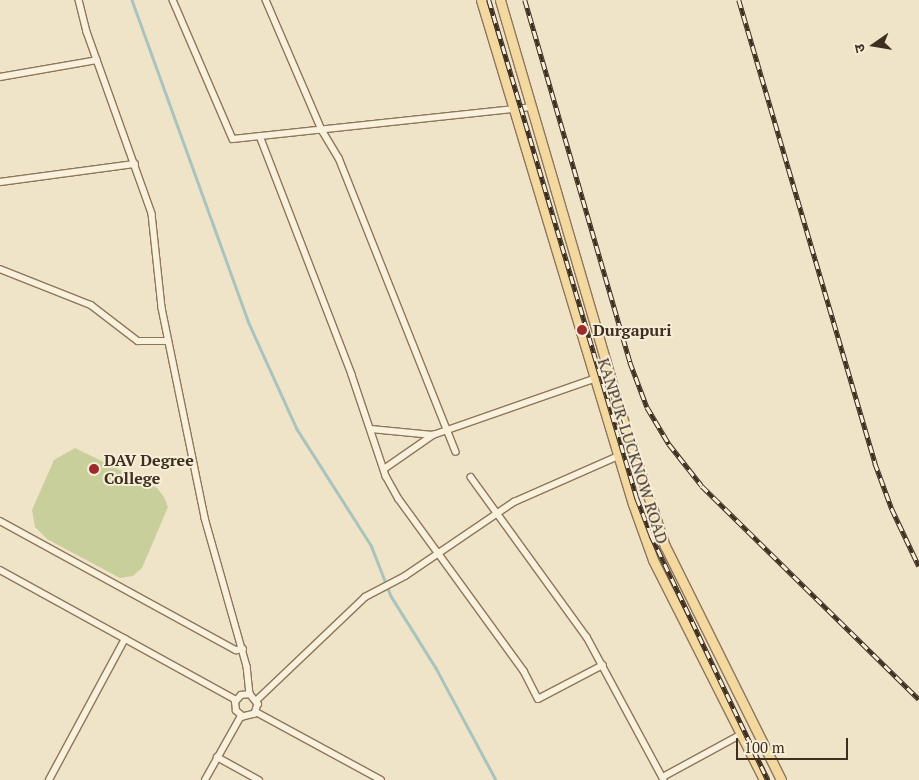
<!DOCTYPE html>
<html>
<head>
<meta charset="utf-8">
<style>
	body { margin:0 }
	#map { position:relative; width:919px; height:780px; overflow:hidden; background:#f0e4c8; font-family:"PT Serif","Noto Sans Devanagari",serif }
	div>[style] { position:absolute }
	.green>* { inset:0; background:#c9cf9b }
	.stream>* { height:2.5px; margin:-1.25px; padding:0 1.25px; transform-origin:1.25px; border-radius:1.25px; background:#a9c4bc }
	.roads { filter:drop-shadow(1px 0 #8d765c) drop-shadow(-1px 0 #8d765c) drop-shadow(0 1px #8d765c) drop-shadow(0 -1px #8d765c) }
	.minor>* { height:5.5px; margin:-2.75px; padding:0 2.75px; transform-origin:2.75px; border-radius:2.75px; background:#faf1dc }
	.primary>* { height:9px; margin:-4.5px; padding:0 4.5px; transform-origin:4.5px; border-radius:4.5px; background:#f3d9a0 }
	.rail>* { height:4.5px; margin-top:-2.25px; transform-origin:0; background:repeating-linear-gradient(90deg,#f7eed8 0 8px,#3d2e20 0 16px); box-sizing:border-box; border-block:1px solid #3d2e20 }
	.dots>* { width:14px; height:14px; translate:-50% -50%; box-sizing:border-box; border:2px solid #f7eed8; border-radius:50% }
	span { translate:-50% -50%; white-space:nowrap; text-align:center; line-height:1.15; -webkit-text-stroke:4px #f7eed8; paint-order:stroke }
	.poi-label { font-size:16px; color:#3d2e20; font-weight:700 }
	.left { translate:0 -50%; text-align:left }
	.street-label { font-size:16px; color:#3d2e20 }
	.north { position:absolute; left:849px; top:20px; width:50px; height:50px; -webkit-text-stroke:4px #f7eed8; paint-order:stroke; rotate:257deg; font-size:14px; font-weight:700; line-height:20px; text-align:center; color:#3d2e20 }
	.north::after { content:''; display:block; margin:auto; width:18px; height:22px; background:#3d2e20; clip-path:polygon(50% 0,100% 100%,50% 72%,0 100%) }
	.scale { position:absolute; left:736px; top:738px; width:112px; height:22px; box-sizing:border-box; border:2px solid #3d2e20; border-top:0; padding-left:6px; font-size:15px; line-height:18px; white-space:nowrap; color:#3d2e20; -webkit-text-stroke:4px #f7eed8; paint-order:stroke }
</style>
</head>
<body>
<div id="map">
	<div class="green">
		<i style="clip-path:polygon(75px 448px,157px 488px,164px 497px,168px 507px,142px 568px,133px 576px,120px 578px,47px 539px,35px 527px,32px 510px,54px 460px)"></i>
	</div>
	<div class="stream">
		<i style="left:132px;top:0;width:341px;rotate:70.1deg"></i>
		<i style="left:248px;top:321px;width:119px;rotate:65.6deg"></i>
		<i style="left:297px;top:429px;width:138px;rotate:57.5deg"></i>
		<i style="left:371px;top:545px;width:55px;rotate:68.6deg"></i>
		<i style="left:391px;top:596px;width:85px;rotate:58deg"></i>
		<i style="left:436px;top:668px;width:127px;rotate:61.8deg"></i>
	</div>
	<div class="roads">
		<div class="minor">
			<i style="left:79px;top:0;width:33px;rotate:76deg"></i>
			<i style="left:87px;top:32px;width:193px;rotate:70.3deg"></i>
			<i style="left:152px;top:214px;width:95px;rotate:83.9deg"></i>
			<i style="left:162px;top:308px;width:214px;rotate:78.4deg"></i>
			<i style="left:205px;top:518px;width:154px;rotate:74.2deg"></i>
			<i style="left:247px;top:666px;width:28px;rotate:84deg"></i>
			<i style="left:250px;top:694px;width:13px;rotate:51deg"></i>
			<i style="left:258px;top:704px;width:10px;rotate:107deg"></i>
			<i style="left:255px;top:714px;width:12px;rotate:166deg"></i>
			<i style="left:243px;top:717px;width:9px;rotate:-139deg"></i>
			<i style="left:236px;top:711px;width:9px;rotate:-96deg"></i>
			<i style="left:235px;top:702px;width:9px;rotate:-49deg"></i>
			<i style="left:241px;top:695px;width:9px;rotate:-6deg"></i>
			<i style="left:173px;top:0;width:151px;rotate:66.7deg"></i>
			<i style="left:233px;top:139px;width:299px;rotate:-6.1deg"></i>
			<i style="left:266px;top:0;width:142px;rotate:66.7deg"></i>
			<i style="left:322px;top:130px;width:33px;rotate:59deg"></i>
			<i style="left:339px;top:158px;width:316px;rotate:68.3deg"></i>
			<i style="left:0;top:77px;width:98px;rotate:-9.9deg"></i>
			<i style="left:260px;top:136px;width:256px;rotate:68.9deg"></i>
			<i style="left:352px;top:375px;width:107px;rotate:71.4deg"></i>
			<i style="left:386px;top:476px;width:26px;rotate:61deg"></i>
			<i style="left:399px;top:499px;width:213px;rotate:54deg"></i>
			<i style="left:524px;top:671px;width:31px;rotate:63deg"></i>
			<i style="left:538px;top:699px;width:73px;rotate:-27.6deg"></i>
			<i style="left:0;top:182px;width:136px;rotate:-7.6deg"></i>
			<i style="left:0;top:269px;width:98px;rotate:21.6deg"></i>
			<i style="left:91px;top:305px;width:59px;rotate:37.5deg"></i>
			<i style="left:138px;top:341px;width:30px"></i>
			<i style="left:371px;top:429px;width:62px;rotate:5.5deg"></i>
			<i style="left:384px;top:469px;width:60px;rotate:-34.8deg"></i>
			<i style="left:433px;top:435px;width:170px;rotate:-19.2deg"></i>
			<i style="left:471px;top:477px;width:198px;rotate:54.1deg"></i>
			<i style="left:587px;top:637px;width:162px;rotate:61.7deg"></i>
			<i style="left:0;top:521px;width:269px;rotate:28.7deg"></i>
			<i style="left:236px;top:650px;width:7px;rotate:-8deg"></i>
			<i style="left:0;top:570px;width:269px;rotate:28.8deg"></i>
			<i style="left:257px;top:700px;width:149px;rotate:-43.6deg"></i>
			<i style="left:365px;top:597px;width:45px;rotate:-27.7deg"></i>
			<i style="left:405px;top:576px;width:132px;rotate:-34.2deg"></i>
			<i style="left:514px;top:502px;width:131px;rotate:-23.8deg"></i>
			<i style="left:256px;top:712px;width:142px;rotate:28.5deg"></i>
			<i style="left:217px;top:757px;width:48px;rotate:28.7deg"></i>
			<i style="left:663px;top:777px;width:88px;rotate:-28.6deg"></i>
			<i style="left:49px;top:780px;width:160px;rotate:-61.7deg"></i>
			<i style="left:205px;top:780px;width:73px;rotate:-60.6deg"></i>
		</div>
		<div class="primary">
			<i style="left:481px;top:0;width:526px;rotate:73.22deg"></i>
			<i style="left:633px;top:504px;width:59px;rotate:70.3deg"></i>
			<i style="left:653px;top:560px;width:246px;rotate:63.2deg"></i>
			<i style="left:500px;top:0;width:434px;rotate:73.7deg"></i>
			<i style="left:622px;top:417px;width:136px;rotate:71.6deg"></i>
			<i style="left:665px;top:546px;width:261px;rotate:63.6deg"></i>
		</div>
	</div>
	<div class="rail">
		<i style="left:489px;top:0;width:520px;rotate:73.45deg"></i>
		<i style="left:637px;top:498px;width:40px;rotate:69deg"></i>
		<i style="left:651px;top:535px;width:272px;rotate:64.5deg"></i>
		<i style="left:525px;top:0;width:377px;rotate:73.8deg"></i>
		<i style="left:630px;top:362px;width:48px;rotate:69.3deg"></i>
		<i style="left:647px;top:407px;width:43px;rotate:59.3deg"></i>
		<i style="left:669px;top:444px;width:53px;rotate:51.8deg"></i>
		<i style="left:702px;top:486px;width:304px;rotate:44.5deg"></i>
		<i style="left:739px;top:0;width:483px;rotate:73.6deg"></i>
		<i style="left:875px;top:463px;width:49px;rotate:69.7deg"></i>
		<i style="left:892px;top:509px;width:63px;rotate:64.7deg"></i>
	</div>
	<div class="dots">
		<i style="left:582px;top:330px;background:#9e2a2b"></i>
		<i style="left:94px;top:469px;background:#9e2a2b"></i>
	</div>
	<div class="poi-label">
		<span class="left" style="left:593px;top:330px">Durgapuri</span>
		<span class="left" style="left:104px;top:469px">DAV Degree<br>College</span>
	</div>
	<div class="street-label">
		<span style="left:633px;top:451px;rotate:72deg">KANPUR-LUCKNOW ROAD</span>
	</div>
	<div class="north">उ</div>
	<div class="scale">100 m</div>
</div>
</body>
</html>
